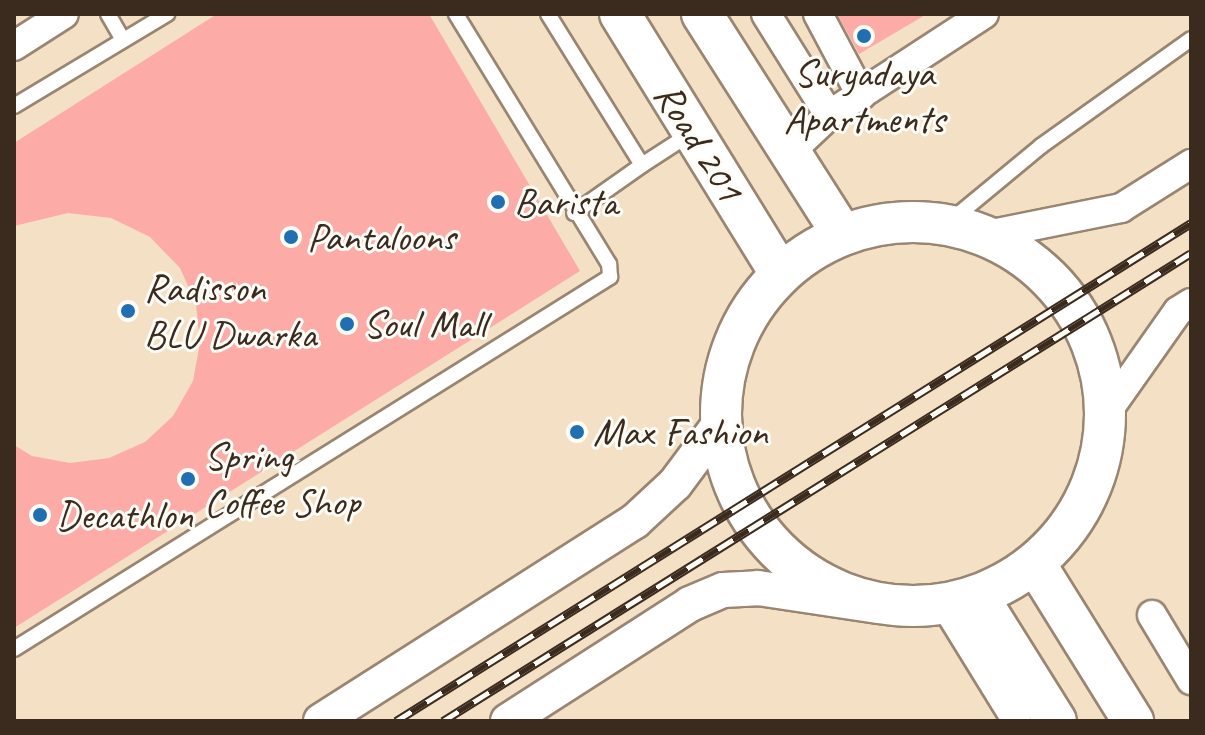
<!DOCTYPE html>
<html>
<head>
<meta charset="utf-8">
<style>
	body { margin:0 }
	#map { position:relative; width:1205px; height:735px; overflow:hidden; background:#f4e0c5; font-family:Caveat,sans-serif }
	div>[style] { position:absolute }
	.building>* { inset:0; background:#fcaba7 }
	.roads { filter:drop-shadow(2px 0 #988572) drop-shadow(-2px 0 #988572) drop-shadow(0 2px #988572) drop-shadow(0 -2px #988572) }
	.service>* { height:14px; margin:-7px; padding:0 7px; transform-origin:7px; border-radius:7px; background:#fff }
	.minor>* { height:28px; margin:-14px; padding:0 14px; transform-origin:14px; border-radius:14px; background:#fff }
	.tertiary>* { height:34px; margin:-17px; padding:0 17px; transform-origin:17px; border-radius:17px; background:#fff }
	.secondary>* { height:40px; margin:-20px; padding:0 20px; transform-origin:20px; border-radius:20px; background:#fff }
	.secondary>.ring { margin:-20px; padding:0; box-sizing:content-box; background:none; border:40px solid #fff; border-radius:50% }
	.rail>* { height:9px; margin-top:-4.5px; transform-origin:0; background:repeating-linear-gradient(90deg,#fdfcf7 0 18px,#3b2a1e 0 36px); box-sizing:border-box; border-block:2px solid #3b2a1e }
	.dots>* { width:22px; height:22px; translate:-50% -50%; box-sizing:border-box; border:4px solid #fdfcf7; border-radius:50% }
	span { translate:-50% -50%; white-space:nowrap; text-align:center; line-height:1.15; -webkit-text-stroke:6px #fdfcf7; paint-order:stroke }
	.poi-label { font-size:40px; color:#3b2a1e }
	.left { translate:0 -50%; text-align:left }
	.street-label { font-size:40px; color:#3b2a1e }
	.frame { position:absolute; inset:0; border:16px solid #3b2a1e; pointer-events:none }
</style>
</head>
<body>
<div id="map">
	<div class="building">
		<i style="clip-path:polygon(217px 14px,429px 14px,580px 271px,14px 628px,14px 445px,32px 456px,70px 463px,109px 458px,145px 442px,173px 416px,193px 381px,200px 343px,196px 304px,180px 268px,150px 237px,111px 218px,68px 213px,14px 226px,14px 143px)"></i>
		<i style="clip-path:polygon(837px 14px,927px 14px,859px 54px)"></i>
	</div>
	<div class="roads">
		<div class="service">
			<i style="left:108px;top:14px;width:30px;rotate:60deg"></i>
			<i style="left:548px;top:14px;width:178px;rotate:58.1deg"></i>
			<i style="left:642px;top:165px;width:61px;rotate:-32.9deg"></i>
			<i style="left:14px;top:106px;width:179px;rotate:-31deg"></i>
			<i style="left:574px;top:213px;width:83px;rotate:-35.2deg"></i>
			<i style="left:948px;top:223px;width:121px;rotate:-39.6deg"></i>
			<i style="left:1041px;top:146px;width:184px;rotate:-35.5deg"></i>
			<i style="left:14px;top:649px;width:703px;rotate:-31.97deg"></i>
			<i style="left:610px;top:277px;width:13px;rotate:-94deg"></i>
			<i style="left:609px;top:264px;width:293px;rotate:-121.5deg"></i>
		</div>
		<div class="minor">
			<i style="left:766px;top:14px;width:119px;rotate:58deg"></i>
			<i style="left:829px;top:115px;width:54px;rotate:136.5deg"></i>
			<i style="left:818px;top:14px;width:92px;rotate:62deg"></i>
			<i style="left:14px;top:46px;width:59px;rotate:-32.6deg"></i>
			<i style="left:829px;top:115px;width:185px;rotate:-33.1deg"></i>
			<i style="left:982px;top:236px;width:142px;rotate:-11.4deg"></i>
			<i style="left:1121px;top:208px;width:83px;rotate:-32.2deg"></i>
			<i style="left:1104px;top:416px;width:128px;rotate:-54.8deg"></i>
			<i style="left:1178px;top:311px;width:15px;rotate:-32deg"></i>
			<i style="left:946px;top:606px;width:135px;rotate:58.3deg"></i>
			<i style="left:1152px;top:615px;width:76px;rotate:59deg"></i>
		</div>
		<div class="tertiary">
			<i style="left:321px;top:721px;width:372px;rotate:-32.5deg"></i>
			<i style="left:635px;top:521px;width:54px;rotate:-42.8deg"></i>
			<i style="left:675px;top:484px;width:79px;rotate:-53.3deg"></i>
			<i style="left:508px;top:721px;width:216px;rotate:-32.7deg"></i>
			<i style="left:690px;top:604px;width:36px;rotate:-23deg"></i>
			<i style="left:723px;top:590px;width:35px;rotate:-3deg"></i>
			<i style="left:758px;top:588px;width:121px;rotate:8.5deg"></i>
		</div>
		<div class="secondary">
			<i style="left:620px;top:14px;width:302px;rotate:58.3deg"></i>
			<i style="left:702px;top:14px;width:261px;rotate:57.5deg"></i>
			<i class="ring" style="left:721px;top:222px;width:344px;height:344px"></i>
			<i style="left:1036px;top:565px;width:184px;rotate:58.1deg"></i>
			<i style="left:979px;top:598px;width:145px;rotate:58deg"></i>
		</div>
	</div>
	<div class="rail">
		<i style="left:396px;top:721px;width:938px;rotate:-32.06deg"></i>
		<i style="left:443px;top:721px;width:882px;rotate:-32.03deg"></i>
	</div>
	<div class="dots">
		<i style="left:864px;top:36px;background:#1f6fb2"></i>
		<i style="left:498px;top:202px;background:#1f6fb2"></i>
		<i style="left:291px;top:237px;background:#1f6fb2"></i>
		<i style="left:128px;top:311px;background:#1f6fb2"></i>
		<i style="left:347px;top:324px;background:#1f6fb2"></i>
		<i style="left:577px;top:432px;background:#1f6fb2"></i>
		<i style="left:188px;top:479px;background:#1f6fb2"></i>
		<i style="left:40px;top:515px;background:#1f6fb2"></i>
	</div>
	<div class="poi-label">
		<span style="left:864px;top:96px">Suryadaya<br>Apartments</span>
		<span class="left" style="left:514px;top:202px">Barista</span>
		<span class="left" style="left:307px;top:237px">Pantaloons</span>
		<span class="left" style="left:144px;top:311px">Radisson<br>BLU Dwarka</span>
		<span class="left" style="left:363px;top:324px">Soul Mall</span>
		<span class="left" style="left:593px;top:432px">Max Fashion</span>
		<span class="left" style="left:204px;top:479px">Spring<br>Coffee Shop</span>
		<span class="left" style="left:56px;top:515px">Decathlon</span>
	</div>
	<div class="street-label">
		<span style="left:699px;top:142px;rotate:58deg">Road 201</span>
	</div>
	<div class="frame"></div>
</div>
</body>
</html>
